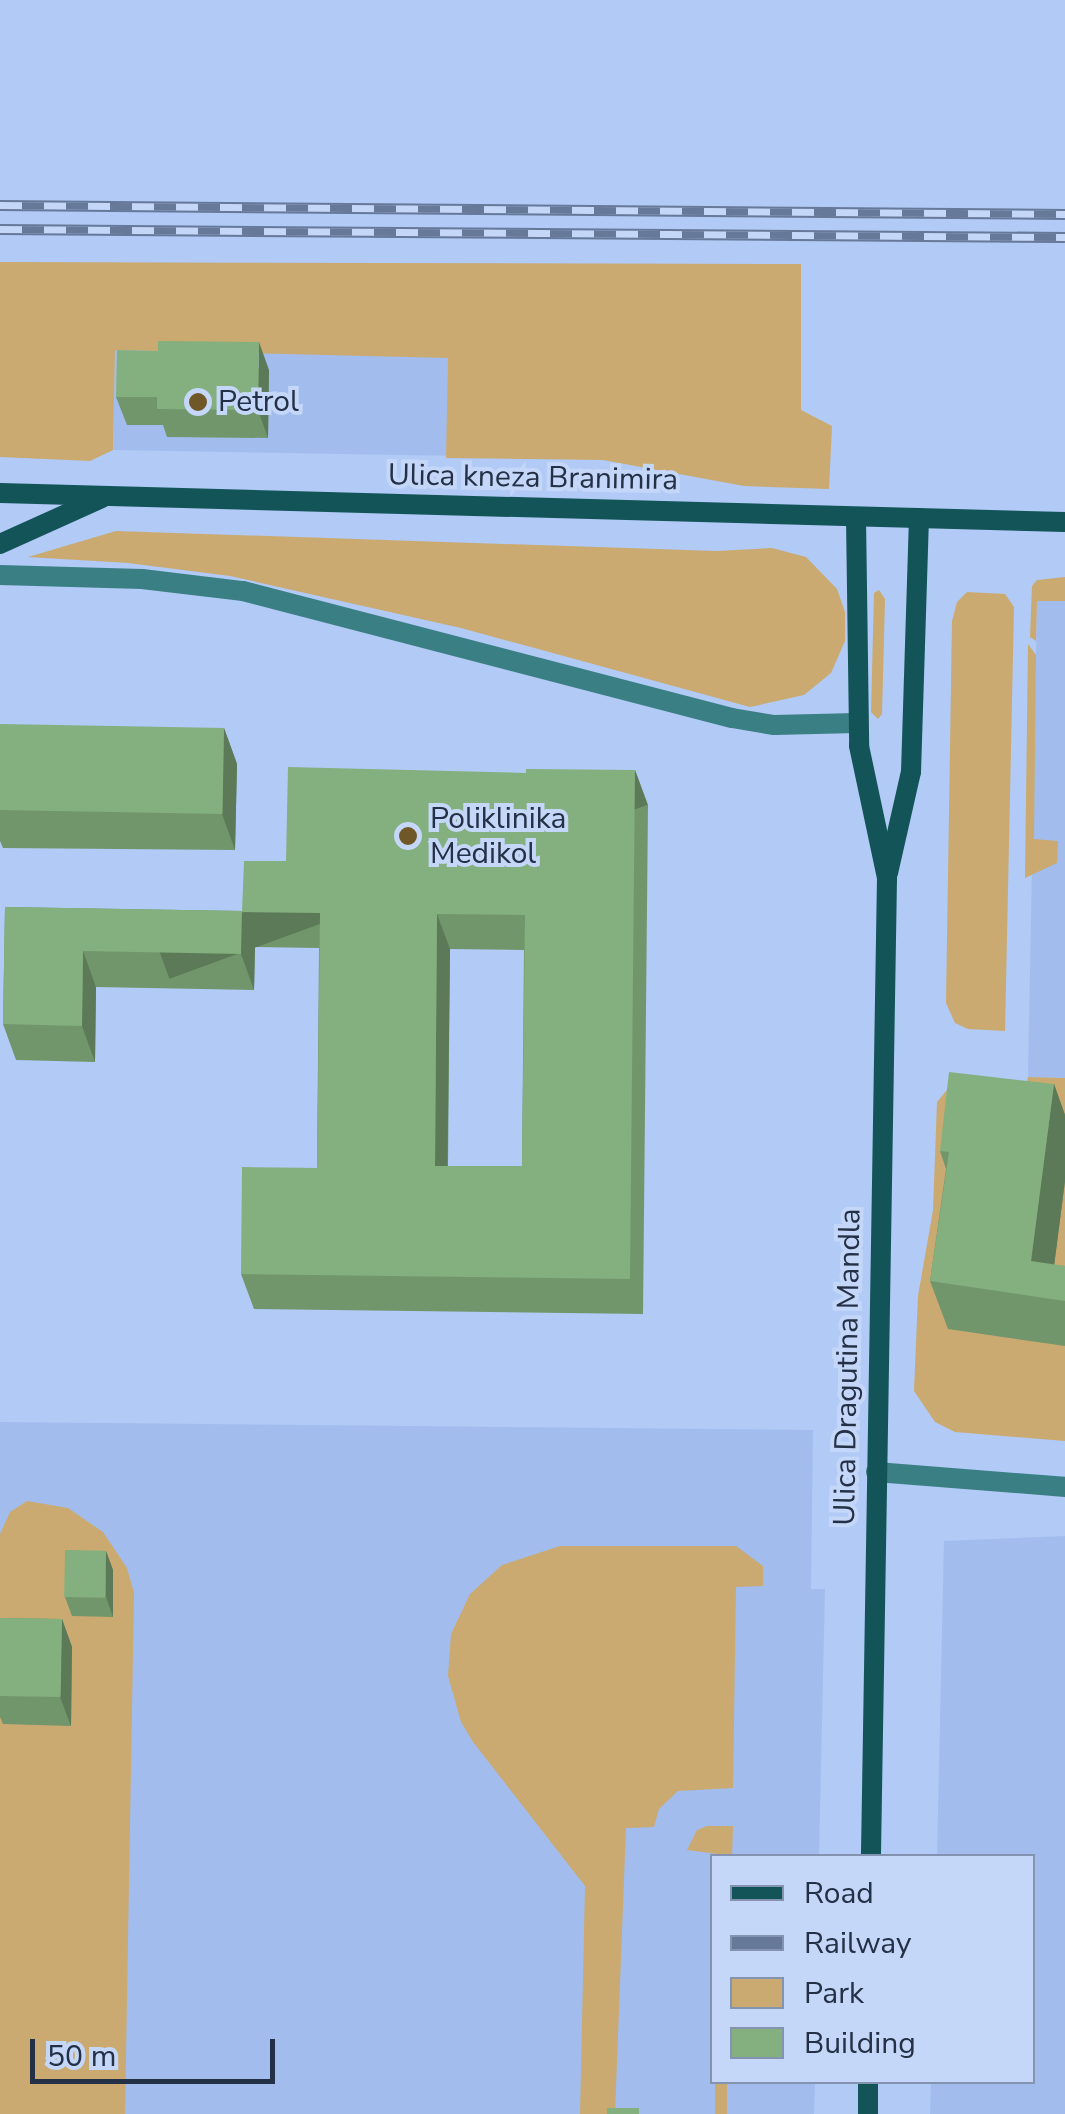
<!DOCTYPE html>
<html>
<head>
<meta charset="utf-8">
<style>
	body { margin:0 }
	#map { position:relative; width:1065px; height:2114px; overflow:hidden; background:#b1caf6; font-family:"Nunito Sans",sans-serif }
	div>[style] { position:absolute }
	.built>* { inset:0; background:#a2bded; transform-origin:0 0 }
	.green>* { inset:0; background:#caaa70; transform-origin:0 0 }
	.street>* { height:20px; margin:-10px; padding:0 10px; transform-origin:10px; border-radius:10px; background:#3a7f83 }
	.secondary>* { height:20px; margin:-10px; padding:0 10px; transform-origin:10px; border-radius:10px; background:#125458 }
	.rail>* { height:11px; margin-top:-5.5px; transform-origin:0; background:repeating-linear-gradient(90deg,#c4d7f8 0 22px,#677999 0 44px); box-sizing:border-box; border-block:2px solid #677999 }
	.wall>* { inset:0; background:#72966c }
	.shaded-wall>* { inset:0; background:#5c7a58; transform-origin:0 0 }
	.building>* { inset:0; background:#84af7e; transform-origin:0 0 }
	.dots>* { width:28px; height:28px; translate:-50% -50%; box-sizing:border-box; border:5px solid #c4d7f8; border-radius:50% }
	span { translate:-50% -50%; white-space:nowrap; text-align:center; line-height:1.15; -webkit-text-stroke:8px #c4d7f8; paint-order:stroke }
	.poi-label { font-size:30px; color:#243045 }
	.left { translate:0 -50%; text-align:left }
	.street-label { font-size:30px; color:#243045 }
	.legend { position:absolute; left:710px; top:1854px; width:325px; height:230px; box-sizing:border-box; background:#c4d7f8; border:2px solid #8494b0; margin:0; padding:12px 18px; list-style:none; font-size:30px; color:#243045 }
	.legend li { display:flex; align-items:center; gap:20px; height:50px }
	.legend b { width:50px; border:2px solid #8494b0 }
	.scale { position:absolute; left:30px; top:2039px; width:245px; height:45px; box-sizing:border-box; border:5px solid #243045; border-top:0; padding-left:12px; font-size:30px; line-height:35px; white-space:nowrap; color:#243045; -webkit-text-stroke:8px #c4d7f8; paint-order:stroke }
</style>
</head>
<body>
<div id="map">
	<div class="built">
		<i style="left:115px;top:350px;width:334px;height:100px;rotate:1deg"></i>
		<i style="clip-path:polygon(1037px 601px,1065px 601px,1065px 1078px,1028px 1077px)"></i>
		<i style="clip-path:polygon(0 1422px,813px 1430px,811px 1589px,825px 1589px,819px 1856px,712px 1856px,712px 2082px,815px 2082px,814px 2114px,0 2114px)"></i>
		<i style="clip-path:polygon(1065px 1536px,1065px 2114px,930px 2114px,931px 2082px,1032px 2082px,1032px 1856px,937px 1856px,944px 1541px)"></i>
	</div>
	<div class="green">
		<i style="clip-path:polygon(0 262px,801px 264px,801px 410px,832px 426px,829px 489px,744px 486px,603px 460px,446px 458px,448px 358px,115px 350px,113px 450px,90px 461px,0 457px)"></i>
		<i style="clip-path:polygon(116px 531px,716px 551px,772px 548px,806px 557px,837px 589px,845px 612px,845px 641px,831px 673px,804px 695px,750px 707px,461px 628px,230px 576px,128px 563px,28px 557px)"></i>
		<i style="clip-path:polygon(1065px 577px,1065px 601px,1037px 601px,1036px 641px,1030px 637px,1032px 586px,1037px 580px)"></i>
		<i style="clip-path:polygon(879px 590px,885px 599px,882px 714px,878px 719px,871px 712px,874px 593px)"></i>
		<i style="clip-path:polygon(967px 592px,1005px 594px,1014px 607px,1005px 1031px,968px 1029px,955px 1023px,946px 1003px,952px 621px,957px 602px)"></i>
		<i style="clip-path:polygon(1028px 644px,1036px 655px,1034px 839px,1058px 841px,1057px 863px,1025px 878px)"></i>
		<i style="clip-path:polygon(1028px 1077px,1065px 1078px,1065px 1441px,955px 1432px,935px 1422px,914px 1391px,918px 1296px,933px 1210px,937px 1102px,947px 1090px,1026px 1086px)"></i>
		<i style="clip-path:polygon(27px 1501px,68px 1508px,103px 1532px,127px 1568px,134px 1593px,125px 2114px,0 2114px,0 1534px,10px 1512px)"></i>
		<i style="clip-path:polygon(560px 1546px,736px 1546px,763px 1566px,763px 1586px,736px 1587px,733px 1788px,678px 1791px,659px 1809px,654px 1827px,626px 1828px,615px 2114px,580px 2114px,585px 1886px,473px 1742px,461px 1722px,448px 1676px,451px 1634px,470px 1594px,502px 1565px)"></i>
		<i style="clip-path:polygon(707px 1826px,733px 1826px,732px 1856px,687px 1850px,697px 1830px)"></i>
		<i style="left:715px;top:2082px;width:12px;height:32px"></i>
	</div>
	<div class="street">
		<i style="left:0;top:575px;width:142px;rotate:1.6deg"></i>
		<i style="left:142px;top:579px;width:102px;rotate:6.8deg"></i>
		<i style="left:243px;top:591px;width:505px;rotate:14.56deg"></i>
		<i style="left:732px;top:718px;width:43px;rotate:9.5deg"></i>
		<i style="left:774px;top:725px;width:83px;rotate:-1.4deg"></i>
		<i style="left:876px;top:1472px;width:190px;rotate:4.5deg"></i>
	</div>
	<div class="secondary">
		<i style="left:0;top:493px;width:1065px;rotate:1.56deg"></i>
		<i style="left:856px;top:517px;width:229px;rotate:89.2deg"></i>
		<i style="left:859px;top:746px;width:135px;rotate:78deg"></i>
		<i style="left:887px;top:878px;width:978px;rotate:90.94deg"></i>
		<i style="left:0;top:544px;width:112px;rotate:-24.3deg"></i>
		<i style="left:888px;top:873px;width:104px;rotate:-77.2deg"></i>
		<i style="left:911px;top:772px;width:254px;rotate:-88.2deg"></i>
		<i style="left:868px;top:2114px;width:32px;rotate:-90deg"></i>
	</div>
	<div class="rail">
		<i style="left:0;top:205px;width:1065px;rotate:0.48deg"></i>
		<i style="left:0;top:229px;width:1065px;rotate:0.43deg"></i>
	</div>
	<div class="wall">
		<i style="clip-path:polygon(158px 351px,269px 370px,268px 438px,167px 437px,163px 425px,127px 425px,116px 397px)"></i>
		<i style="clip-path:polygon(224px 728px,237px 764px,235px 850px,3px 848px,0 841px,0 729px)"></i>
		<i style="clip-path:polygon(evenodd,635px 770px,648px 805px,643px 1314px,254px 1309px,241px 1274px,317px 1168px,319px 948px,255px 947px,254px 990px,96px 987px,95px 1062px,16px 1060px,3px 1024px,5px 907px,242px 911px,286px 861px,526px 773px,635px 770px,450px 949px,524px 950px,522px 1166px,448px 1166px,450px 949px)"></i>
		<i style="clip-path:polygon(1054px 1084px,1065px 1115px,1065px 1181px,1054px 1265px,1065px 1266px,1065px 1346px,948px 1329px,930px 1281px,946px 1169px,940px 1151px)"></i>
		<i style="clip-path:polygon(106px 1551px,113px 1570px,113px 1617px,72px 1616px,65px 1597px)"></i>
		<i style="clip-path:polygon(0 1618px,62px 1619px,72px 1647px,71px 1726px,3px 1724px,0 1717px)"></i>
	</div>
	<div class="shaded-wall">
		<i style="clip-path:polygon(259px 342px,269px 370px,268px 438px,258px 410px)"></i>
		<i style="clip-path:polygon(224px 728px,237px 764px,235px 850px,222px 814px)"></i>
		<i style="left:635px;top:770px;width:37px;height:509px;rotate:70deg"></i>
		<i style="clip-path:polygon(242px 911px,255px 947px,254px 990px,241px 954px)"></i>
		<i style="clip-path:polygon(437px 914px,450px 949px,447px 1201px,435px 1166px)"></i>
		<i style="clip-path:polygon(83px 951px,96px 987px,95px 1062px,82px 1026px)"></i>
		<i style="clip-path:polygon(1054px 1084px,1065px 1115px,1065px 1181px,1050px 1298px,1031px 1261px)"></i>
		<i style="clip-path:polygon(106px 1551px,113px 1570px,113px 1617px,106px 1597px)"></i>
		<i style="clip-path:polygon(62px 1619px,72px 1647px,71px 1726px,60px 1697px)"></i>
	</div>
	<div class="building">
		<i style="clip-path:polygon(158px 341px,259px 342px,258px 410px,157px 409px,157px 397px,116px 397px,117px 350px,158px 351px)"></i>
		<i style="left:224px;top:728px;width:86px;height:224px;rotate:91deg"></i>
		<i style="clip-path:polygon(evenodd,288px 767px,526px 773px,526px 769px,635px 770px,630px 1279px,241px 1274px,242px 1167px,317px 1168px,320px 913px,242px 912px,244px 861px,286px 861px,288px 767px,437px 914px,525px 915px,522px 1166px,435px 1166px,437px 914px)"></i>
		<i style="clip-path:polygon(5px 907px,242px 911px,241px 954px,83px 951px,82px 1026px,3px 1024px)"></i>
		<i style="clip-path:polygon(949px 1072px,1054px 1084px,1031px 1261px,1065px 1266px,1065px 1301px,930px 1281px,949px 1152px,940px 1151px)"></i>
		<i style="left:65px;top:1550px;width:41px;height:47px;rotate:1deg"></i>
		<i style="left:0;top:1618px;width:62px;height:78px;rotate:1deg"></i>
		<i style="left:607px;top:2108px;width:32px;height:6px"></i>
	</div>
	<div class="dots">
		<i style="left:198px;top:402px;background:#6f5727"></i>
		<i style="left:408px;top:836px;background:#6f5727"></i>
	</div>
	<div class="poi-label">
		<span class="left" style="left:218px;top:402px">Petrol</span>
		<span class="left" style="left:430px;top:836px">Poliklinika<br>Medikol</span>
	</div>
	<div class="street-label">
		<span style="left:533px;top:478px;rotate:1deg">Ulica kneza Branimira</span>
		<span style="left:848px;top:1367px;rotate:-89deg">Ulica Dragutina Mandla</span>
	</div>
	<ul class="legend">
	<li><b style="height:12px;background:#125458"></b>Road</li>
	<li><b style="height:12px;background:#677999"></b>Railway</li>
	<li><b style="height:28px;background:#caaa70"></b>Park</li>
	<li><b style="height:28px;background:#84af7e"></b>Building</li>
	</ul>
	<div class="scale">50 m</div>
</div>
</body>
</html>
